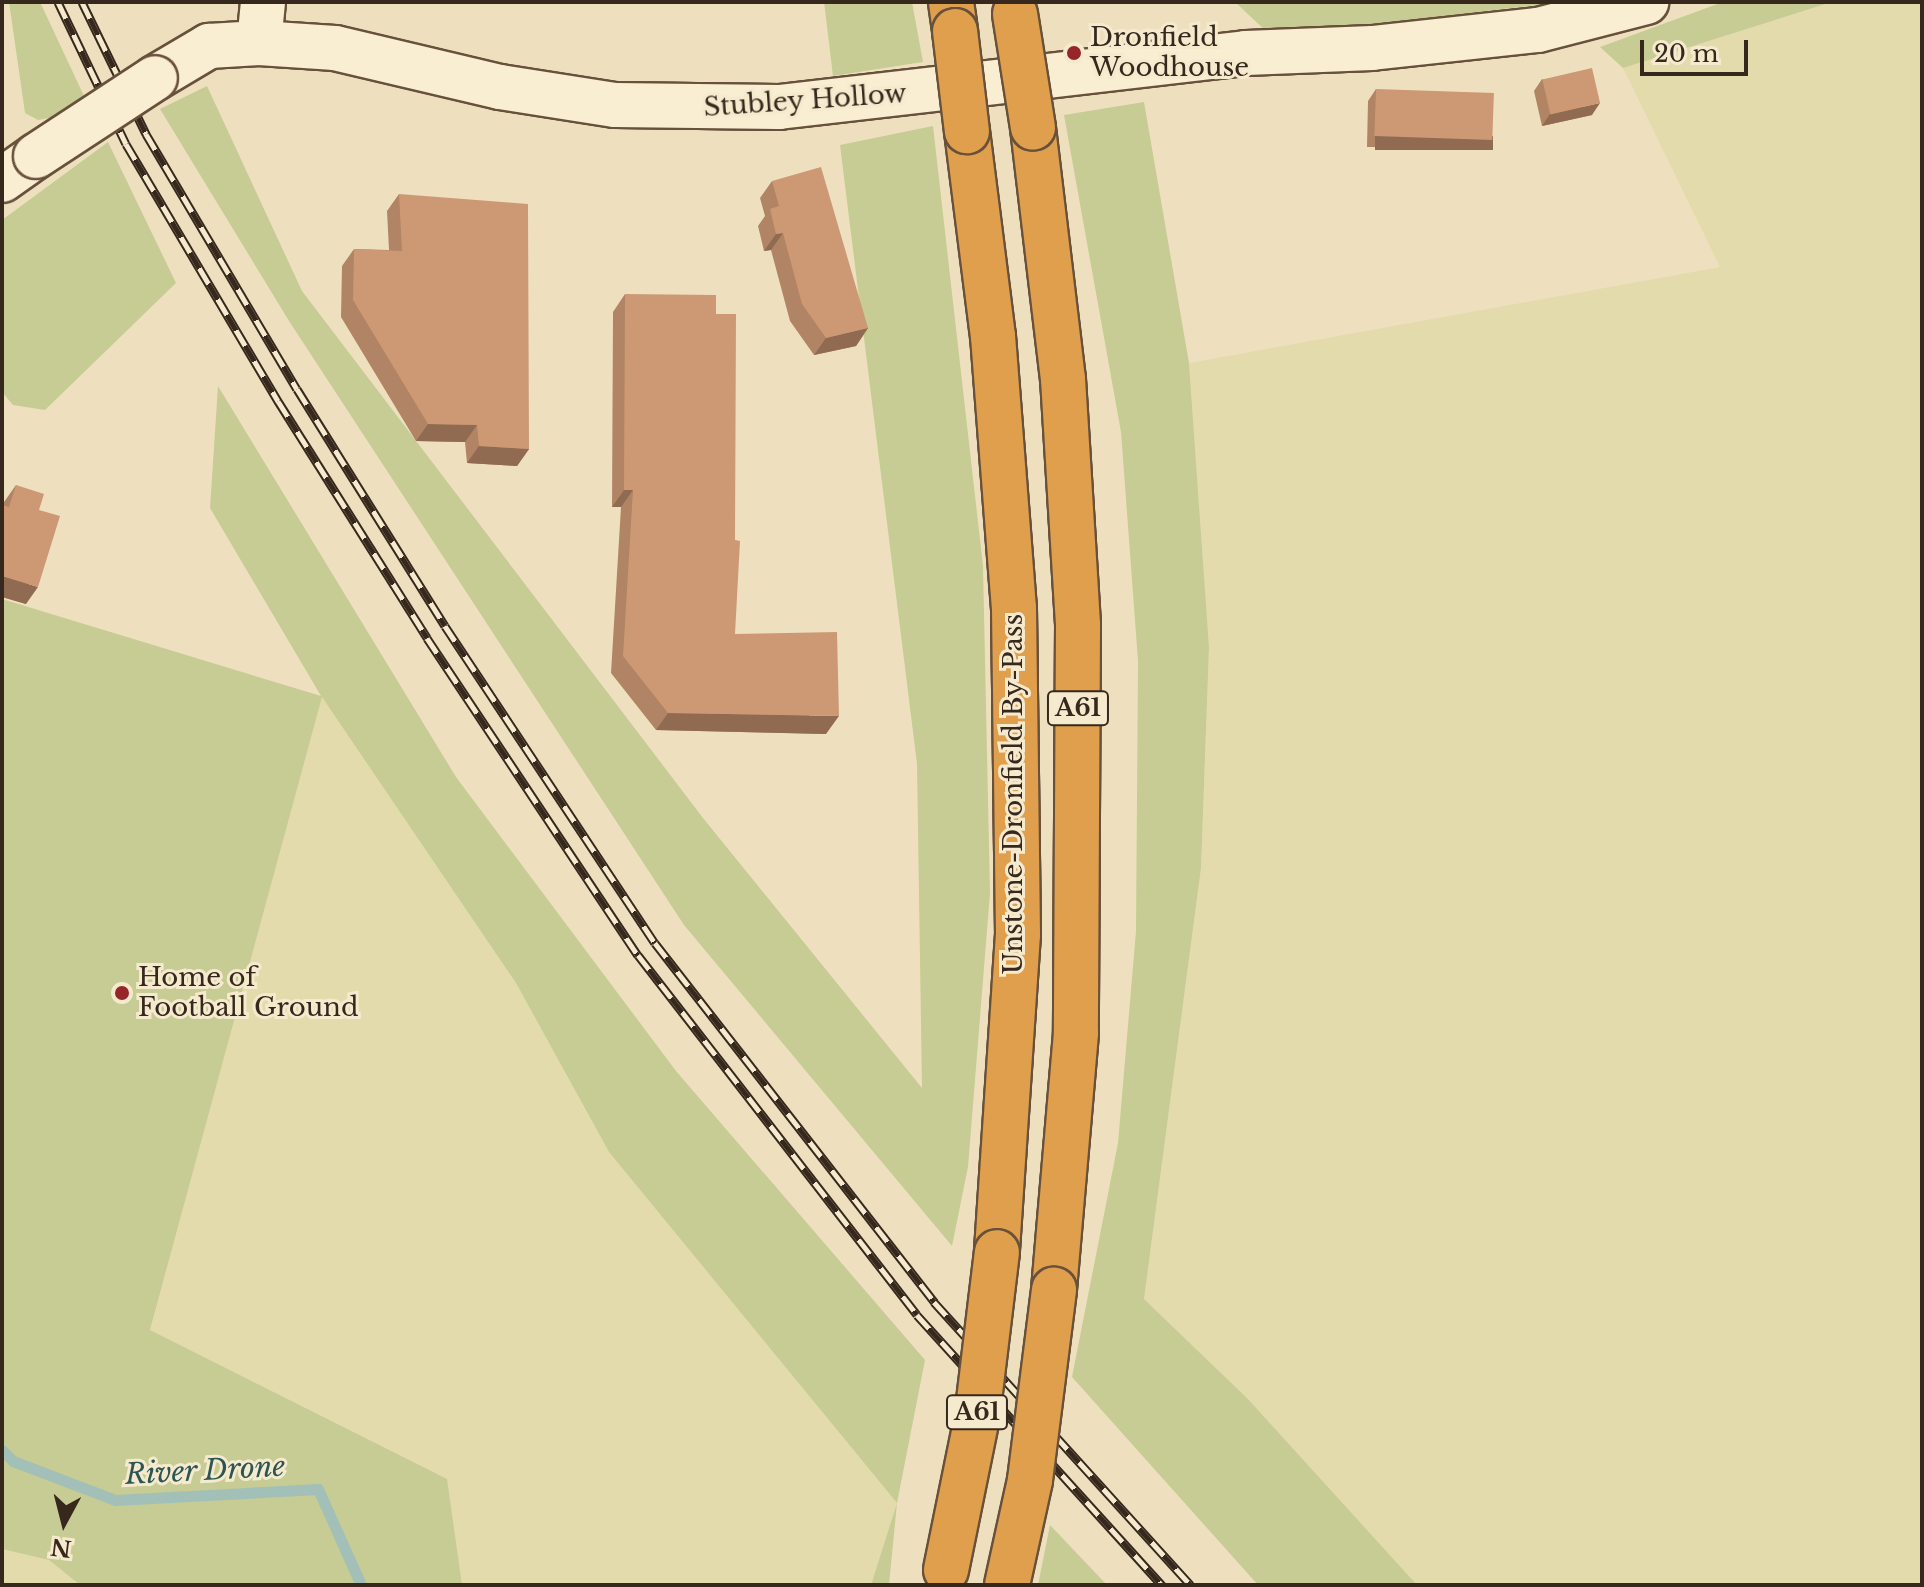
<!DOCTYPE html>
<html>
<head>
<meta charset="utf-8">
<style>
	body { margin:0 }
	#map { position:relative; width:1924px; height:1587px; overflow:hidden; background:#eee0bf; font-family:"Libre Baskerville",serif }
	div>[style] { position:absolute }
	.farmland>* { inset:0; background:#e4dbac }
	.green>* { inset:0; background:#c6cc93 }
	.stream>* { height:11px; margin:-5.5px; padding:0 5.5px; transform-origin:5.5px; border-radius:5.5px; background:#a2c0b7 }
	.roads { filter:drop-shadow(2px 0 #68513b) drop-shadow(-2px 0 #68513b) drop-shadow(0 2px #68513b) drop-shadow(0 -2px #68513b) }
	.secondary>* { height:44px; margin:-22px; padding:0 22px; transform-origin:22px; border-radius:22px; background:#f9edd2 }
	.highway>* { height:44px; margin:-22px; padding:0 22px; transform-origin:22px; border-radius:22px; background:#e09f4d }
	.rail>* { height:9px; margin-top:-4.5px; transform-origin:0; background:repeating-linear-gradient(90deg,#f6eace 0 18px,#36281c 0 36px); box-sizing:border-box; border-block:2px solid #36281c }
	.bridges { filter:drop-shadow(2px 0 #68513b) drop-shadow(-2px 0 #68513b) drop-shadow(0 2px #68513b) drop-shadow(0 -2px #68513b) }
	.secondary-bridge>* { height:44px; margin:-22px; padding:0 22px; transform-origin:22px; border-radius:22px; background:#f9edd2 }
	.highway-bridge>* { height:44px; margin:-22px; padding:0 22px; transform-origin:22px; border-radius:22px; background:#e09f4d }
	.wall>* { inset:0; background:#b08464 }
	.shaded-wall>* { inset:0; background:#906b51; transform-origin:0 0 }
	.building>* { inset:0; background:#cd9974; transform-origin:0 0 }
	.dots>* { width:22px; height:22px; translate:-50% -50%; box-sizing:border-box; border:4px solid #f6eace; border-radius:50% }
	span { translate:-50% -50%; white-space:nowrap; text-align:center; line-height:1.15; -webkit-text-stroke:6px #f6eace; paint-order:stroke }
	.shield-label span { padding:2px 6px; background:#f6eace; border:2px solid; border-radius:6px; -webkit-text-stroke-width:0 }
	.shield-label { font-size:24px; color:#36281c; font-weight:700 }
	.poi-label { font-size:26px; color:#36281c }
	.left { translate:0 -50%; text-align:left }
	.street-label { font-size:26px; color:#36281c }
	.water-label { font-size:28px; color:#2b5653; font-style:italic }
	.frame { position:absolute; inset:0; border:4px solid #36281c; pointer-events:none }
	.north { position:absolute; left:24px; top:1483px; width:80px; height:80px; -webkit-text-stroke:6px #f6eace; paint-order:stroke; rotate:187deg; font-size:22px; font-weight:700; line-height:32px; text-align:center; color:#36281c }
	.north::after { content:''; display:block; margin:auto; width:28px; height:36px; background:#36281c; clip-path:polygon(50% 0,100% 100%,50% 72%,0 100%) }
	.scale { position:absolute; left:1640px; top:40px; width:108px; height:36px; box-sizing:border-box; border:4px solid #36281c; border-top:0; padding-left:10px; font-size:24px; line-height:28px; white-space:nowrap; color:#36281c; -webkit-text-stroke:6px #f6eace; paint-order:stroke }
</style>
</head>
<body>
<div id="map">
	<div class="farmland">
		<i style="clip-path:polygon(1832px 2px,1922px 2px,1922px 1585px,1417px 1585px,1248px 1399px,1144px 1299px,1201px 868px,1209px 647px,1189px 363px,1720px 267px,1623px 68px)"></i>
		<i style="clip-path:polygon(322px 696px,516px 983px,609px 1152px,897px 1503px,871px 1585px,462px 1585px,446px 1479px,150px 1331px)"></i>
		<i style="clip-path:polygon(2px 1549px,49px 1560px,80px 1585px,2px 1585px)"></i>
	</div>
	<div class="green">
		<i style="clip-path:polygon(9px 2px,40px 2px,84px 96px,54px 117px,38px 120px,25px 113px)"></i>
		<i style="clip-path:polygon(824px 2px,912px 2px,923px 62px,833px 76px)"></i>
		<i style="clip-path:polygon(1235px 2px,1563px 2px,1300px 33px,1266px 31px)"></i>
		<i style="clip-path:polygon(1723px 2px,1832px 2px,1623px 68px,1600px 47px)"></i>
		<i style="clip-path:polygon(207px 86px,302px 291px,703px 818px,922px 1088px,917px 764px,840px 145px,933px 126px,983px 566px,990px 893px,968px 1167px,952px 1246px,684px 925px,289px 321px,160px 109px)"></i>
		<i style="clip-path:polygon(1144px 102px,1189px 363px,1209px 647px,1201px 868px,1144px 1299px,1248px 1399px,1417px 1585px,1258px 1585px,1072px 1377px,1118px 1143px,1136px 931px,1138px 661px,1121px 432px,1064px 115px)"></i>
		<i style="clip-path:polygon(108px 142px,176px 283px,45px 410px,13px 405px,2px 392px,2px 220px)"></i>
		<i style="clip-path:polygon(218px 386px,456px 777px,676px 1071px,925px 1360px,897px 1503px,889px 1585px,871px 1585px,897px 1503px,609px 1152px,516px 983px,322px 697px,150px 1330px,447px 1479px,462px 1585px,80px 1585px,49px 1560px,2px 1549px,2px 599px,321px 696px,210px 508px)"></i>
		<i style="clip-path:polygon(1050px 1525px,1107px 1585px,1038px 1585px)"></i>
	</div>
	<div class="stream">
		<i style="left:2px;top:1450px;width:16px;rotate:45deg"></i>
		<i style="left:13px;top:1461px;width:109px;rotate:20.9deg"></i>
		<i style="left:115px;top:1500px;width:203px;rotate:-3.1deg"></i>
		<i style="left:318px;top:1489px;width:105px;rotate:65.9deg"></i>
	</div>
	<div class="roads">
		<div class="secondary">
			<i style="left:259px;top:43px;width:41px;rotate:-84.4deg"></i>
			<i style="left:155px;top:78px;width:63px;rotate:-30.7deg"></i>
			<i style="left:209px;top:46px;width:50px;rotate:-3.4deg"></i>
			<i style="left:259px;top:43px;width:76px;rotate:3.8deg"></i>
			<i style="left:335px;top:48px;width:170px;rotate:13.3deg"></i>
			<i style="left:500px;top:87px;width:116px;rotate:8.9deg"></i>
			<i style="left:615px;top:105px;width:164px;rotate:0.7deg"></i>
			<i style="left:779px;top:107px;width:470px;rotate:-6.6deg"></i>
			<i style="left:1246px;top:53px;width:126px;rotate:-2.3deg"></i>
			<i style="left:1372px;top:48px;width:167px;rotate:-6.2deg"></i>
			<i style="left:1538px;top:30px;width:112px;rotate:-14.5deg"></i>
			<i style="left:2px;top:180px;width:42px;rotate:-35.2deg"></i>
		</div>
		<div class="highway">
			<i style="left:951px;top:2px;width:29px;rotate:82deg"></i>
			<i style="left:1033px;top:128px;width:253px;rotate:83.2deg"></i>
			<i style="left:1063px;top:379px;width:246px;rotate:86.5deg"></i>
			<i style="left:1078px;top:625px;width:408px;rotate:90.3deg"></i>
			<i style="left:1076px;top:1033px;width:258px;rotate:94.9deg"></i>
			<i style="left:967px;top:131px;width:207px;rotate:82.8deg"></i>
			<i style="left:993px;top:336px;width:273px;rotate:85.6deg"></i>
			<i style="left:1014px;top:608px;width:326px;rotate:89.3deg"></i>
			<i style="left:1018px;top:934px;width:319px;rotate:93.8deg"></i>
		</div>
	</div>
	<div class="rail">
		<i style="left:58px;top:2px;width:157px;rotate:64.4deg"></i>
		<i style="left:126px;top:144px;width:299px;rotate:59.4deg"></i>
		<i style="left:278px;top:401px;width:280px;rotate:57.8deg"></i>
		<i style="left:427px;top:638px;width:381px;rotate:56.4deg"></i>
		<i style="left:638px;top:955px;width:455px;rotate:52.2deg"></i>
		<i style="left:917px;top:1315px;width:365px;rotate:47.8deg"></i>
		<i style="left:82px;top:2px;width:147px;rotate:64.1deg"></i>
		<i style="left:146px;top:134px;width:296px;rotate:59.4deg"></i>
		<i style="left:297px;top:389px;width:279px;rotate:58deg"></i>
		<i style="left:445px;top:626px;width:380px;rotate:56.5deg"></i>
		<i style="left:655px;top:943px;width:455px;rotate:52.1deg"></i>
		<i style="left:934px;top:1302px;width:382px;rotate:47.8deg"></i>
	</div>
	<div class="bridges">
		<div class="secondary-bridge">
			<i style="left:36px;top:156px;width:142px;rotate:-33.2deg"></i>
		</div>
		<div class="highway-bridge">
			<i style="left:1015px;top:14px;width:115px;rotate:81deg"></i>
			<i style="left:955px;top:31px;width:101px;rotate:83.2deg"></i>
			<i style="left:946px;top:1570px;width:156px;rotate:-78.5deg"></i>
			<i style="left:977px;top:1417px;width:166px;rotate:-83.1deg"></i>
			<i style="left:1007px;top:1585px;width:107px;rotate:-77.6deg"></i>
			<i style="left:1030px;top:1480px;width:192px;rotate:-82.8deg"></i>
		</div>
	</div>
	<div class="wall">
		<i style="clip-path:polygon(1542px 79px,1592px 115px,1542px 126px,1534px 91px)"></i>
		<i style="clip-path:polygon(1376px 89px,1485px 148px,1367px 147px,1368px 101px)"></i>
		<i style="clip-path:polygon(772px 181px,868px 328px,856px 346px,814px 355px,790px 321px,771px 250px,764px 251px,758px 226px,765px 216px,760px 198px)"></i>
		<i style="clip-path:polygon(399px 194px,529px 449px,517px 466px,467px 463px,465px 442px,416px 441px,341px 317px,342px 266px,354px 249px,389px 250px,387px 211px)"></i>
		<i style="clip-path:polygon(625px 294px,716px 314px,735px 634px,826px 734px,656px 730px,611px 673px,621px 507px,612px 507px,613px 312px)"></i>
		<i style="clip-path:polygon(16px 485px,39px 510px,26px 604px,2px 597px,2px 505px,3px 506px,4px 502px)"></i>
	</div>
	<div class="shaded-wall">
		<i style="clip-path:polygon(1600px 103px,1592px 115px,1542px 126px,1550px 114px)"></i>
		<i style="left:1375px;top:136px;width:118px;height:14px"></i>
		<i style="clip-path:polygon(783px 233px,771px 250px,764px 251px,776px 234px)"></i>
		<i style="clip-path:polygon(868px 328px,856px 346px,814px 355px,826px 338px)"></i>
		<i style="clip-path:polygon(428px 424px,477px 425px,465px 442px,416px 441px)"></i>
		<i style="clip-path:polygon(479px 446px,529px 449px,517px 466px,467px 463px)"></i>
		<i style="clip-path:polygon(624px 490px,633px 490px,621px 507px,612px 507px)"></i>
		<i style="clip-path:polygon(2px 576px,38px 587px,26px 604px,2px 597px)"></i>
		<i style="clip-path:polygon(668px 713px,839px 716px,826px 734px,656px 730px)"></i>
	</div>
	<div class="building">
		<i style="left:1592px;top:68px;width:36px;height:51px;rotate:77deg"></i>
		<i style="left:1376px;top:89px;width:118px;height:47px;rotate:2deg"></i>
		<i style="clip-path:polygon(821px 167px,868px 328px,826px 338px,802px 304px,783px 233px,776px 234px,770px 209px,779px 206px,772px 181px)"></i>
		<i style="clip-path:polygon(399px 194px,528px 204px,529px 449px,479px 446px,477px 425px,428px 424px,353px 300px,354px 249px,402px 251px)"></i>
		<i style="clip-path:polygon(625px 294px,716px 295px,716px 314px,736px 314px,735px 540px,740px 541px,735px 634px,837px 632px,839px 716px,668px 713px,623px 656px,633px 490px,624px 490px)"></i>
		<i style="clip-path:polygon(16px 485px,44px 494px,39px 510px,60px 516px,38px 587px,2px 576px,2px 505px,9px 507px)"></i>
	</div>
	<div class="dots">
		<i style="left:1074px;top:53px;background:#962628"></i>
		<i style="left:122px;top:993px;background:#962628"></i>
	</div>
	<div class="shield-label">
		<span style="left:1078px;top:708px">A61</span>
		<span style="left:977px;top:1412px">A61</span>
	</div>
	<div class="poi-label">
		<span class="left" style="left:1090px;top:53px">Dronfield<br>Woodhouse</span>
		<span class="left" style="left:138px;top:993px">Home of<br>Football Ground</span>
	</div>
	<div class="street-label">
		<span style="left:805px;top:101px;rotate:-4deg">Stubley Hollow</span>
		<span style="left:1014px;top:794px;rotate:-90deg">Unstone-Dronfield By-Pass</span>
	</div>
	<div class="water-label">
		<span style="left:205px;top:1471px;rotate:-3deg">River Drone</span>
	</div>
	<div class="frame"></div>
	<div class="north">N</div>
	<div class="scale">20 m</div>
</div>
</body>
</html>
